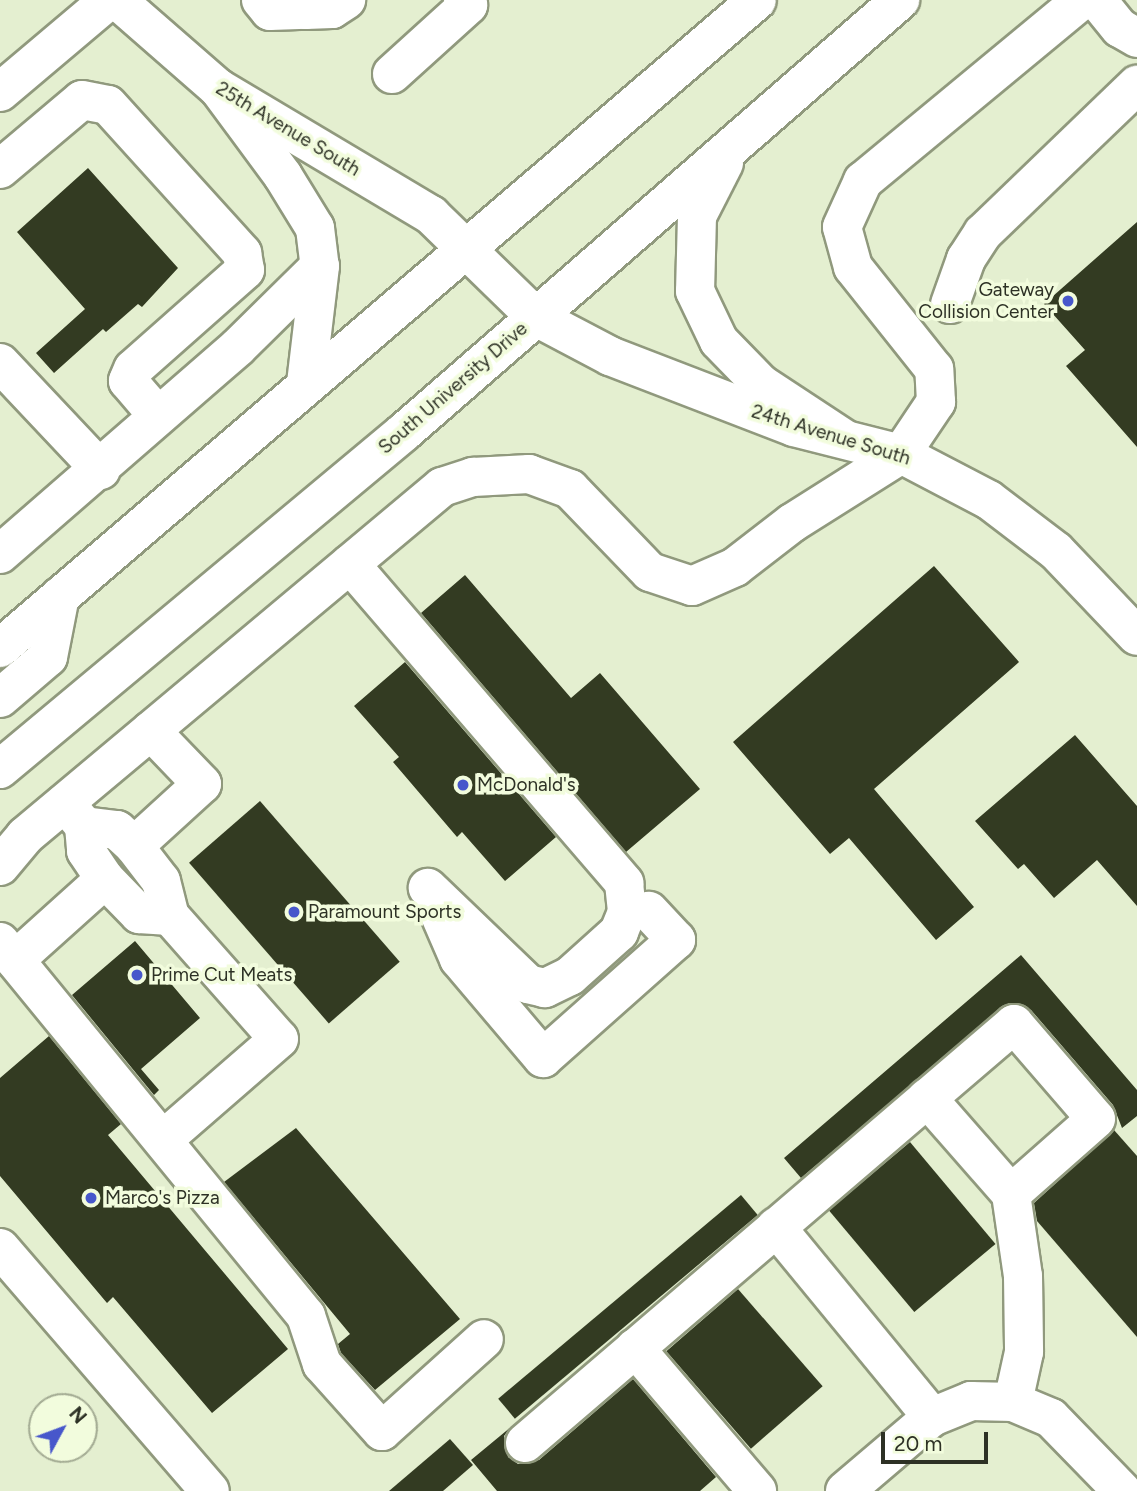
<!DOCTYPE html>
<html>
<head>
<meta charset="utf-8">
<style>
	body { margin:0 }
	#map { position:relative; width:1137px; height:1491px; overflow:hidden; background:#e4efd0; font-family:Figtree,sans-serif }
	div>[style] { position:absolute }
	.building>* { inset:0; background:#333b22; transform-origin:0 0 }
	.roads { filter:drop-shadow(2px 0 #90997d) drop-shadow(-2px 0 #90997d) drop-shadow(0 2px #90997d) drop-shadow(0 -2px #90997d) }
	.minor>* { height:38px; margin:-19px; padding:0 19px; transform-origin:19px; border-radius:19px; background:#fff }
	.major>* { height:38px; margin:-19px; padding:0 19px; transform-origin:19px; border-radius:19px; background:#fff }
	.dots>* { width:19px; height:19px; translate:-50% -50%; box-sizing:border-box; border:4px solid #f2fcdd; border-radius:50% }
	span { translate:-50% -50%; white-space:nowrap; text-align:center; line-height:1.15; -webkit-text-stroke:7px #f2fcdd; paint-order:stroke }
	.street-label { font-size:19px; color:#2d3125 }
	.poi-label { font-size:19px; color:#2d3125 }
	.right { translate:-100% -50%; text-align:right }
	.left { translate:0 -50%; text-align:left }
	.north { position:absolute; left:28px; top:1393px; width:70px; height:70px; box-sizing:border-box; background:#f2fcdd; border:2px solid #a3ab93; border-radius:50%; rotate:49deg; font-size:19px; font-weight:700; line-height:28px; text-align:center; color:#2d3125 }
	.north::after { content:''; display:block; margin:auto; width:24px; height:32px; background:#4757cb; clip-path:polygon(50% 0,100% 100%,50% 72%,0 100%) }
	.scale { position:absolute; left:881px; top:1432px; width:107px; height:32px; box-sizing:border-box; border:4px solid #2d3125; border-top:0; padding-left:9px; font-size:21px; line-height:24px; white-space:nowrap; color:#2d3125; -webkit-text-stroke:5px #f2fcdd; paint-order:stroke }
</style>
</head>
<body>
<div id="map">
	<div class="building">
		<i style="clip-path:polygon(88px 168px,178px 268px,142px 307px,138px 304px,106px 332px,103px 329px,54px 373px,36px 353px,85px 309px,17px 232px)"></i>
		<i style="clip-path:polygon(1137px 222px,1137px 447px,1066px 366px,1085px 350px,1044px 304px)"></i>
		<i style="clip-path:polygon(934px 566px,1019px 662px,874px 789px,974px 907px,936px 940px,849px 838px,830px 854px,733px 742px)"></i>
		<i style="clip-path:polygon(465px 575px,571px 698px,600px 673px,700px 789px,626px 852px,421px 613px)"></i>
		<i style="clip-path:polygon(405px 662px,556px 837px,505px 881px,462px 832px,457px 837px,393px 762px,399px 757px,354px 706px)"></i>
		<i style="clip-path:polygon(1075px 735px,1137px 806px,1137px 906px,1097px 860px,1054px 898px,1024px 864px,1018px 869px,975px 821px)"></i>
		<i style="left:260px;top:801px;width:213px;height:94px;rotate:49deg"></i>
		<i style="clip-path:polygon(135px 941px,200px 1018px,141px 1069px,159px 1090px,154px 1095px,72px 995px)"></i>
		<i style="clip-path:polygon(1021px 955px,1137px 1090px,1137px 1116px,1122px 1128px,1113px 1105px,1031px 1010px,1009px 1003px,801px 1178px,784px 1158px)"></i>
		<i style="clip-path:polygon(49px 1036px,121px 1124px,108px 1135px,288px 1349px,212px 1413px,113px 1297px,107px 1303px,0 1176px,0 1078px)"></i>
		<i style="clip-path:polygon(296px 1128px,460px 1319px,375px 1390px,341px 1353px,338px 1344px,350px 1334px,224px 1182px)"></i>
		<i style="clip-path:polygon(1114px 1130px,1137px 1156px,1137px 1337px,1037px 1221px,1034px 1203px)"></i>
		<i style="left:910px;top:1142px;width:133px;height:106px;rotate:50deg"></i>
		<i style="left:741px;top:1195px;width:26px;height:317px;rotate:50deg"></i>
		<i style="left:738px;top:1289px;width:129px;height:95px;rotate:49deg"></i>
		<i style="clip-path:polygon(633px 1379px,716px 1477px,700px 1491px,497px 1491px,471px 1460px,511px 1427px,504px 1436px,508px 1457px,518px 1464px,539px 1460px)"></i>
		<i style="clip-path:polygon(450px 1439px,473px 1465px,443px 1491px,389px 1491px)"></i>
	</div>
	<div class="roads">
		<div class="minor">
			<i style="left:117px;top:0;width:134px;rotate:41.1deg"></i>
			<i style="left:218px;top:88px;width:248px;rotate:30.8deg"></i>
			<i style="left:431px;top:215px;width:146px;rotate:44.2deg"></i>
			<i style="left:536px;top:317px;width:84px;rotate:27.8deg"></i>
			<i style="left:610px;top:356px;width:197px;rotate:21.1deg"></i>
			<i style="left:794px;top:427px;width:110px;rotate:14.2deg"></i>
			<i style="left:901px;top:454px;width:99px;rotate:27.6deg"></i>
			<i style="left:989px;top:500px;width:84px;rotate:37.3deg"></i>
			<i style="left:1056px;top:551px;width:117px;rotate:46.4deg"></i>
			<i style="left:261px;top:0;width:14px;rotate:51deg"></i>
			<i style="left:270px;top:11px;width:36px;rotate:-2deg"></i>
			<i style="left:297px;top:0;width:13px;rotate:48deg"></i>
			<i style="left:306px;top:10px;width:26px;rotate:-2deg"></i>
			<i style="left:332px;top:9px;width:17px;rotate:-33deg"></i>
			<i style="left:1097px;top:0;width:36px;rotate:51deg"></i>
			<i style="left:1120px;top:28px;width:20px;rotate:30deg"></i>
			<i style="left:392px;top:74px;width:103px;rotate:-42.2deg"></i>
			<i style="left:468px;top:5px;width:7px;rotate:-135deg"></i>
			<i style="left:0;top:92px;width:143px;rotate:-40.2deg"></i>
			<i style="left:0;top:169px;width:107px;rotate:-40.1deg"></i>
			<i style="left:82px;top:100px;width:26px;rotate:11deg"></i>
			<i style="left:108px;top:105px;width:200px;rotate:47.8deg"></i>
			<i style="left:242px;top:253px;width:17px;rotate:80deg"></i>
			<i style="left:245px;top:270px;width:149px;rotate:138.5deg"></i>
			<i style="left:133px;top:369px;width:13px;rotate:113deg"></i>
			<i style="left:128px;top:381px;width:46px;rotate:49.4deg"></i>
			<i style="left:950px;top:304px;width:48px;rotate:-70.4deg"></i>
			<i style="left:966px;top:259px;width:31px;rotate:-57deg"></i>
			<i style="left:983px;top:233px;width:214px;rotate:-43.9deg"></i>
			<i style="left:0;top:363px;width:147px;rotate:46.7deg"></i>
			<i style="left:0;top:554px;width:315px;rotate:-41deg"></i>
			<i style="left:238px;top:347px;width:115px;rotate:-44.6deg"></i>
			<i style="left:350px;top:564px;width:421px;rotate:49.3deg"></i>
			<i style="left:624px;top:883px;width:29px;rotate:84deg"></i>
			<i style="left:627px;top:912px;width:22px;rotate:112deg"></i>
			<i style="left:619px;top:932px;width:66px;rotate:138.1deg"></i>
			<i style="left:570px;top:976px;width:28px;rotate:154deg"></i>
			<i style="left:545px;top:988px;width:17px;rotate:-167deg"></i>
			<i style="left:528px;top:984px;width:139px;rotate:-136.2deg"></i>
			<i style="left:65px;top:803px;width:30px;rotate:50deg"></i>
			<i style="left:84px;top:826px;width:25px;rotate:85deg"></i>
			<i style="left:86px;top:851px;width:34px;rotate:56deg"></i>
			<i style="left:105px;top:879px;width:49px;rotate:45.8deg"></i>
			<i style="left:139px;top:914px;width:31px;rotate:4deg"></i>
			<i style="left:170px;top:916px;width:164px;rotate:48.5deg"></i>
			<i style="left:279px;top:1039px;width:154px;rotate:139deg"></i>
			<i style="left:84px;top:826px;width:33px;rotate:7deg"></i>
			<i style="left:117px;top:830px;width:23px;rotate:43deg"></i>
			<i style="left:134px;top:846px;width:44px;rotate:52.4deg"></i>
			<i style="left:161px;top:881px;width:36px;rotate:76deg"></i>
			<i style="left:134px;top:846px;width:92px;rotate:-42.4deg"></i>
			<i style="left:202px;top:784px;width:74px;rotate:-133.9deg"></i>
			<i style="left:0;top:866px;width:39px;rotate:-50deg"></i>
			<i style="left:25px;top:836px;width:544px;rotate:-39.93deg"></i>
			<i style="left:442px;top:487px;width:33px;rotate:-18deg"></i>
			<i style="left:473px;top:477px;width:56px;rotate:-3.1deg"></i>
			<i style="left:529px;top:474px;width:44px;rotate:20.1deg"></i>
			<i style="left:570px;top:489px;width:115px;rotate:46.1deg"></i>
			<i style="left:650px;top:572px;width:44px;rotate:18.4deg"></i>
			<i style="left:692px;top:586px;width:47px;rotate:-23.8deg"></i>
			<i style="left:735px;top:567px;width:72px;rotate:-37.7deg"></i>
			<i style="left:792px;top:523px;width:129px;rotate:-32.3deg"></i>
			<i style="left:901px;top:454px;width:63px;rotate:-56.1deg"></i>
			<i style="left:936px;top:402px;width:33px;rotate:-93deg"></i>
			<i style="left:934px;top:369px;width:130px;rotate:-128.5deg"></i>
			<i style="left:853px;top:267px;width:41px;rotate:-105.4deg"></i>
			<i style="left:842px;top:227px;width:51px;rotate:-65.5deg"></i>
			<i style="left:863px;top:181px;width:284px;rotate:-39.6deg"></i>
			<i style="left:436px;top:906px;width:58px;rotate:66.5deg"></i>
			<i style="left:459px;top:959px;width:130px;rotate:49.7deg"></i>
			<i style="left:543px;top:1058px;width:178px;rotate:-41.6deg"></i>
			<i style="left:676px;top:940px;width:40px;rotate:-133deg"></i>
			<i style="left:0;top:942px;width:483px;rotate:50.7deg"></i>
			<i style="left:306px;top:1316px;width:51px;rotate:71.6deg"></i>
			<i style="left:322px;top:1364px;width:90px;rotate:48.2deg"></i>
			<i style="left:382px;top:1431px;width:137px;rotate:-42deg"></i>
			<i style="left:15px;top:960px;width:121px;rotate:-42deg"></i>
			<i style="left:927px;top:1098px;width:128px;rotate:48.8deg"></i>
			<i style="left:776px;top:1227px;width:246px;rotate:50.6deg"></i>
			<i style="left:0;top:1248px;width:321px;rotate:49.2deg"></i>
			<i style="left:635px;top:1348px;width:188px;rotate:49.5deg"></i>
			<i style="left:525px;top:1443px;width:644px;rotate:-40.59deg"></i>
			<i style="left:1014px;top:1024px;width:125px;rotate:49.2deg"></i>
			<i style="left:1096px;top:1119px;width:113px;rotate:138.6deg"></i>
			<i style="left:1011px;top:1194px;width:83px;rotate:81.7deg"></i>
			<i style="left:1023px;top:1276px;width:76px;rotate:89.2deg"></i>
			<i style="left:1024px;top:1352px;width:51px;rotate:102.4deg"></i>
			<i style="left:845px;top:1491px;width:114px;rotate:-40.4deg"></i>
			<i style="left:932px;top:1417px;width:42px;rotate:-22.3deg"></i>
			<i style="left:971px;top:1401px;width:42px;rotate:1.4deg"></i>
			<i style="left:1013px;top:1402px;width:41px;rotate:22.8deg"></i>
			<i style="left:1051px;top:1418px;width:102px;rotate:45.8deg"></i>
		</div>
		<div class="major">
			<i style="left:218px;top:88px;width:109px;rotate:53.5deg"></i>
			<i style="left:283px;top:176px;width:61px;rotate:58.4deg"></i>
			<i style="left:315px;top:228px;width:38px;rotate:83deg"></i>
			<i style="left:320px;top:266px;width:119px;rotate:96.8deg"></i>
			<i style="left:724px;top:163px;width:59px;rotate:117deg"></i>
			<i style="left:697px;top:216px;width:75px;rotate:91.5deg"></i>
			<i style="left:695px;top:291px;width:55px;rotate:64.4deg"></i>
			<i style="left:719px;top:341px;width:60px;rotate:45.7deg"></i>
			<i style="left:761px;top:384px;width:98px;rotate:33.4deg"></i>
			<i style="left:0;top:648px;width:996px;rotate:-40.56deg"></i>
			<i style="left:0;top:698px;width:63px;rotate:-40.5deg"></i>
			<i style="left:48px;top:657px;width:62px;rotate:-78.9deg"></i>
			<i style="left:0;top:769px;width:526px;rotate:-39.83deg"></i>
			<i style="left:404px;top:432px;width:658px;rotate:-41.05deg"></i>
		</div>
	</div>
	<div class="dots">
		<i style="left:1068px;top:301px;background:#4757cb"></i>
		<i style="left:463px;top:785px;background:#4757cb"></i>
		<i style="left:294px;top:912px;background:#4757cb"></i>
		<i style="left:137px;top:975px;background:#4757cb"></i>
		<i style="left:91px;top:1198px;background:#4757cb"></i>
	</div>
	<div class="street-label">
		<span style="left:288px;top:129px;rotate:31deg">25th Avenue South</span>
		<span style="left:453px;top:388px;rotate:-41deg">South University Drive</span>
		<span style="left:831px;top:435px;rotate:17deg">24th Avenue South</span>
	</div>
	<div class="poi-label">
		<span class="right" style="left:1054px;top:301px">Gateway<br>Collision Center</span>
		<span class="left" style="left:477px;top:785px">McDonald's</span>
		<span class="left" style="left:308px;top:912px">Paramount Sports</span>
		<span class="left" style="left:151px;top:975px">Prime Cut Meats</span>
		<span class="left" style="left:105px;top:1198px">Marco's Pizza</span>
	</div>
	<div class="north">N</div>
	<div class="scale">20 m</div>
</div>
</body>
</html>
